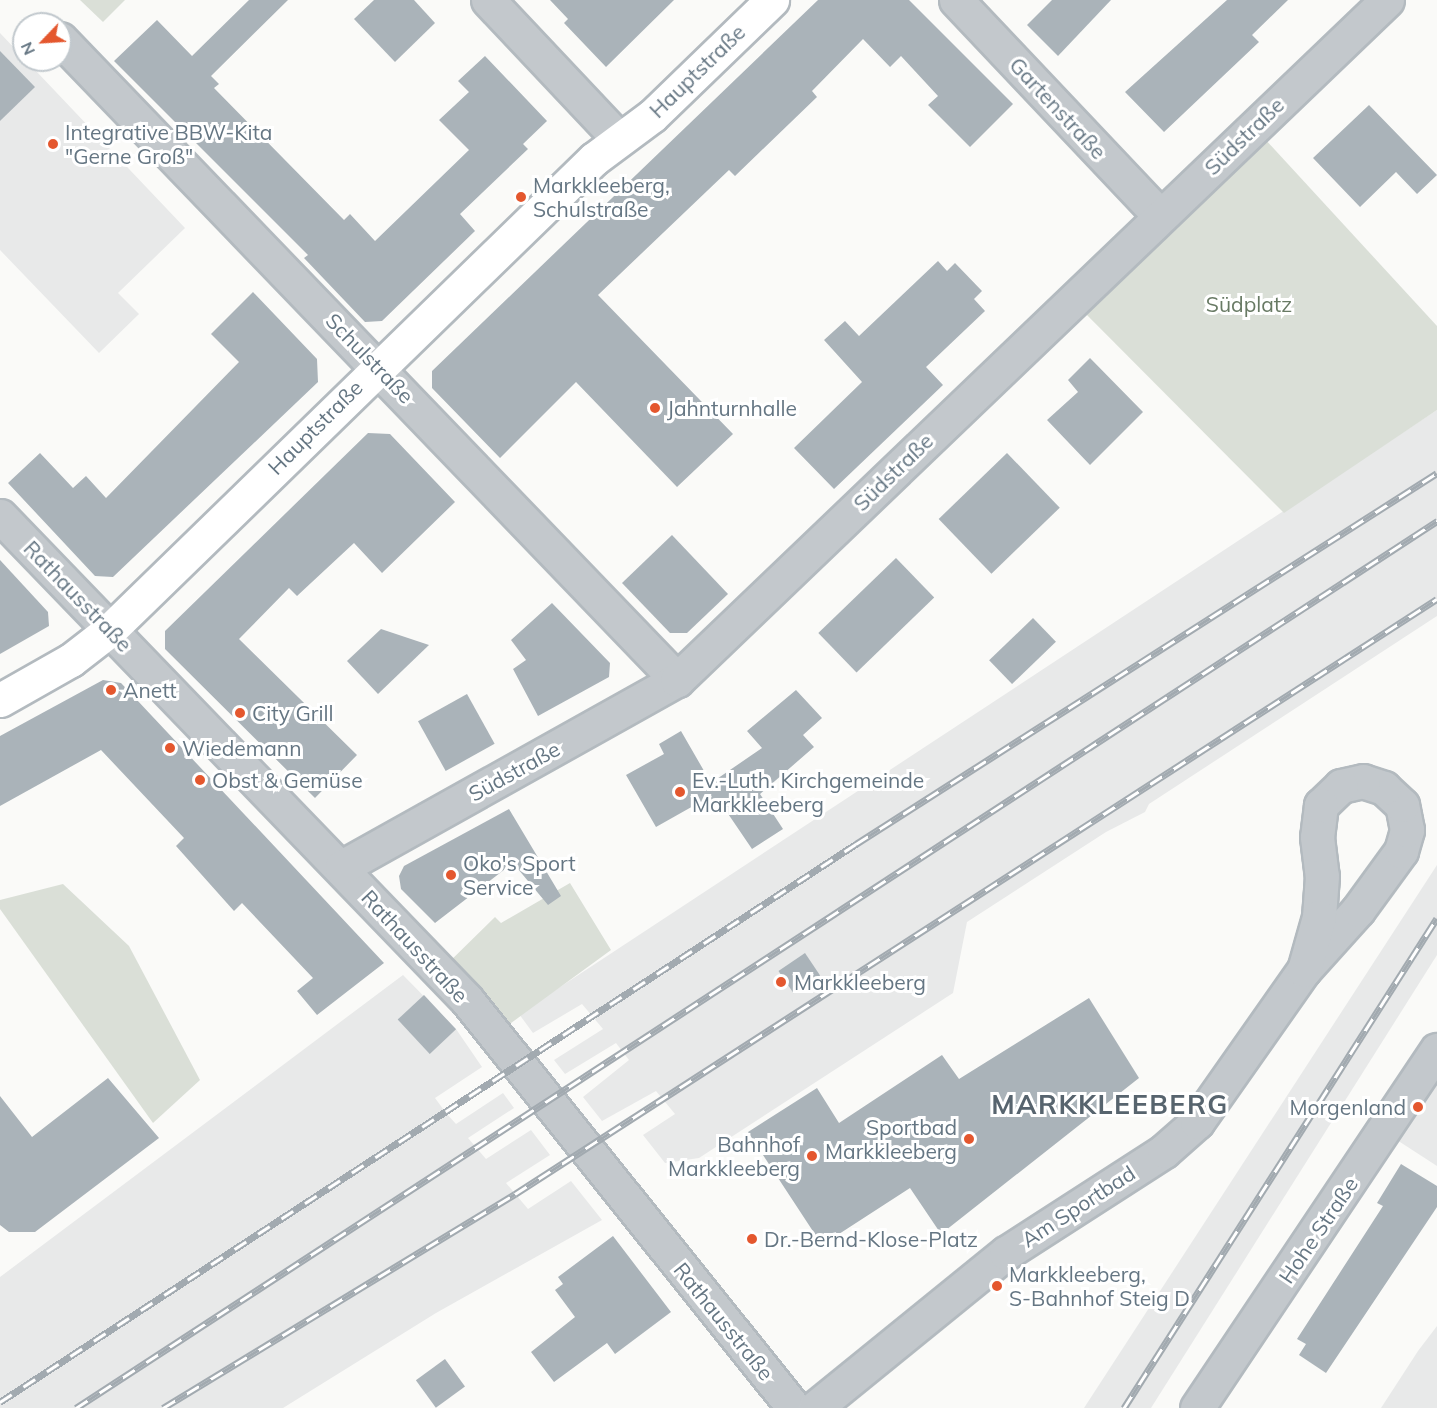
<!DOCTYPE html>
<html>
<head>
<meta charset="utf-8">
<style>
	body { margin:0 }
	#map { position:relative; width:1437px; height:1408px; overflow:hidden; background:#fafaf8; font-family:Mulish,sans-serif }
	div>[style] { position:absolute }
	.built>* { inset:0; background:#e8e9e9 }
	.green>* { inset:0; background:#dadfd7 }
	.building>* { inset:0; background:#aab3b9; transform-origin:0 0 }
	.roads { filter:drop-shadow(2px 0 #b3babf) drop-shadow(-2px 0 #b3babf) drop-shadow(0 2px #b3babf) drop-shadow(0 -2px #b3babf) }
	.street>* { height:33px; margin:-16.5px; padding:0 16.5px; transform-origin:16.5px; border-radius:16.5px; background:#c3c8cc }
	.secondary>* { height:33px; margin:-16.5px; padding:0 16.5px; transform-origin:16.5px; border-radius:16.5px; background:#fff }
	.rail>* { height:7px; margin-top:-3.5px; transform-origin:0; background:repeating-linear-gradient(90deg,#fff 0 14px,#a2aab0 0 28px); box-sizing:border-box; border-block:2px solid #a2aab0 }
	.dots>* { width:16px; height:16px; translate:-50% -50%; box-sizing:border-box; border:3px solid #fff; border-radius:50% }
	span { translate:-50% -50%; white-space:nowrap; text-align:center; line-height:1.15; -webkit-text-stroke:6px #fff; paint-order:stroke }
	.street-label { font-size:21px; color:#657683 }
	.poi-label { font-size:21px; color:#657683 }
	.left { translate:0 -50%; text-align:left }
	.right { translate:-100% -50%; text-align:right }
	.park-label { font-size:21px; color:#687a64 }
	.district-label { font-size:27px; color:#57646e; font-weight:700; letter-spacing:1.5px }
	.north { position:absolute; left:12px; top:12px; width:60px; height:60px; box-sizing:border-box; background:#fff; border:2px solid #c1c8cd; border-radius:50%; rotate:245deg; font-size:16px; font-weight:700; line-height:24px; text-align:center; color:#657683 }
	.north::after { content:''; display:block; margin:auto; width:21px; height:27px; background:#e4572e; clip-path:polygon(50% 0,100% 100%,50% 72%,0 100%) }
</style>
</head>
<body>
<div id="map">
	<div class="built">
		<i style="clip-path:polygon(0 33px,185px 228px,118px 293px,139px 314px,99px 353px,0 250px)"></i>
		<i style="clip-path:polygon(1437px 410px,1437px 616px,1149px 804px,1145px 812px,1106px 832px,967px 922px,953px 993px,699px 1158px,665px 1163px,643px 1135px,675px 1114px,656px 1091px,602px 1121px,583px 1097px,629px 1060px,616px 1043px,565px 1074px,554px 1060px,603px 1029px,582px 1004px,533px 1033px,519px 1014px)"></i>
		<i style="clip-path:polygon(1437px 865px,1437px 955px,1151px 1408px,1084px 1408px)"></i>
		<i style="clip-path:polygon(403px 975px,456px 1029px,482px 1067px,435px 1098px,446px 1113px,456px 1124px,503px 1093px,514px 1108px,468px 1138px,486px 1159px,531px 1130px,550px 1155px,506px 1183px,528px 1209px,571px 1181px,602px 1220px,436px 1313px,283px 1408px,0 1408px,0 1277px)"></i>
		<i style="clip-path:polygon(1437px 1050px,1437px 1166px,1383px 1131px)"></i>
		<i style="clip-path:polygon(1437px 1326px,1437px 1408px,1381px 1408px,1418px 1351px)"></i>
	</div>
	<div class="green">
		<i style="clip-path:polygon(80px 0,125px 0,103px 22px)"></i>
		<i style="clip-path:polygon(1253px 126px,1437px 326px,1437px 410px,1284px 513px,1072px 300px)"></i>
		<i style="clip-path:polygon(570px 883px,611px 950px,496px 1034px,440px 971px,495px 917px,501px 923px)"></i>
		<i style="clip-path:polygon(63px 884px,129px 946px,200px 1080px,153px 1123px,0 909px,0 900px)"></i>
	</div>
	<div class="building">
		<i style="clip-path:polygon(249px 0,288px 0,211px 76px,219px 84px,214px 88px,344px 220px,350px 214px,375px 241px,469px 150px,439px 120px,469px 92px,458px 81px,485px 56px,547px 121px,523px 144px,528px 149px,460px 214px,475px 231px,382px 321px,365px 322px,304px 258px,308px 255px,114px 61px,157px 20px,192px 56px)"></i>
		<i style="clip-path:polygon(374px 0,414px 0,435px 23px,395px 62px,354px 19px)"></i>
		<i style="clip-path:polygon(550px 0,674px 0,606px 67px,564px 23px,568px 19px)"></i>
		<i style="clip-path:polygon(818px 0,909px 0,1013px 104px,970px 147px,928px 105px,938px 96px,901px 56px,890px 67px,863px 39px,812px 91px,817px 97px,735px 176px,729px 170px,598px 295px,733px 434px,677px 487px,576px 382px,500px 458px,432px 388px,432px 371px)"></i>
		<i style="clip-path:polygon(1052px 0,1111px 0,1058px 56px,1027px 25px)"></i>
		<i style="clip-path:polygon(1227px 0,1288px 0,1252px 35px,1259px 42px,1164px 132px,1125px 92px)"></i>
		<i style="clip-path:polygon(0 51px,35px 87px,0 121px)"></i>
		<i style="clip-path:polygon(1369px 105px,1437px 175px,1417px 194px,1396px 172px,1360px 207px,1313px 158px)"></i>
		<i style="clip-path:polygon(938px 261px,947px 271px,955px 263px,982px 291px,974px 299px,985px 311px,926px 367px,943px 385px,834px 489px,794px 448px,862px 382px,824px 340px,845px 321px,859px 336px)"></i>
		<i style="clip-path:polygon(253px 292px,317px 359px,318px 382px,113px 577px,95px 576px,8px 483px,40px 453px,73px 488px,86px 476px,106px 498px,239px 362px,211px 334px)"></i>
		<i style="clip-path:polygon(1090px 358px,1143px 412px,1090px 465px,1047px 420px,1078px 392px,1068px 380px)"></i>
		<i style="clip-path:polygon(368px 433px,390px 434px,455px 502px,382px 573px,354px 543px,297px 596px,289px 588px,239px 639px,357px 755px,315px 798px,165px 649px,165px 631px)"></i>
		<i style="left:1007px;top:453px;width:76px;height:95px;rotate:46deg"></i>
		<i style="clip-path:polygon(672px 535px,728px 594px,687px 633px,670px 633px,622px 583px)"></i>
		<i style="left:896px;top:558px;width:55px;height:108px;rotate:46deg"></i>
		<i style="clip-path:polygon(0 560px,48px 612px,49px 626px,0 654px)"></i>
		<i style="clip-path:polygon(552px 603px,610px 663px,609px 677px,538px 716px,513px 669px,526px 660px,511px 640px)"></i>
		<i style="left:1033px;top:618px;width:33px;height:61px;rotate:46deg"></i>
		<i style="clip-path:polygon(381px 629px,429px 645px,378px 694px,347px 661px)"></i>
		<i style="clip-path:polygon(103px 680px,121px 683px,384px 963px,317px 1015px,297px 991px,313px 978px,242px 903px,234px 911px,176px 846px,184px 838px,101px 750px,0 806px,0 736px)"></i>
		<i style="clip-path:polygon(796px 690px,822px 718px,803px 735px,814px 747px,760px 794px,783px 829px,752px 849px,718px 799px,698px 810px,695px 805px,656px 827px,626px 775px,664px 754px,659px 744px,681px 731px,711px 783px,762px 748px,747px 731px)"></i>
		<i style="left:467px;top:694px;width:57px;height:56px;rotate:61deg"></i>
		<i style="clip-path:polygon(509px 809px,561px 896px,548px 905px,513px 863px,435px 923px,401px 889px,399px 876px,404px 866px)"></i>
		<i style="left:805px;top:953px;width:27px;height:32px;rotate:56deg"></i>
		<i style="left:424px;top:995px;width:47px;height:36px;rotate:47deg"></i>
		<i style="clip-path:polygon(1089px 998px,1139px 1078px,941px 1234px,910px 1188px,822px 1245px,748px 1132px,817px 1088px,839px 1123px,942px 1055px,959px 1079px)"></i>
		<i style="clip-path:polygon(108px 1078px,159px 1138px,35px 1232px,9px 1232px,0 1225px,0 1096px,32px 1137px)"></i>
		<i style="clip-path:polygon(1401px 1164px,1437px 1186px,1437px 1207px,1326px 1373px,1299px 1355px,1306px 1344px,1297px 1339px,1383px 1206px,1377px 1203px)"></i>
		<i style="clip-path:polygon(613px 1236px,671px 1312px,615px 1354px,607px 1343px,554px 1382px,531px 1352px,575px 1317px,555px 1290px,563px 1284px,558px 1277px)"></i>
		<i style="left:445px;top:1359px;width:34px;height:36px;rotate:54deg"></i>
	</div>
	<div class="roads">
		<div class="street">
			<i style="left:488px;top:0;width:191px;rotate:46.7deg"></i>
			<i style="left:956px;top:0;width:297px;rotate:46.6deg"></i>
			<i style="left:60px;top:39px;width:890px;rotate:46.09deg"></i>
			<i style="left:0;top:516px;width:673px;rotate:46.02deg"></i>
			<i style="left:467px;top:1000px;width:523px;rotate:51.29deg"></i>
			<i style="left:342px;top:867px;width:384px;rotate:-29.2deg"></i>
			<i style="left:677px;top:680px;width:983px;rotate:-43.76deg"></i>
			<i style="left:815px;top:1408px;width:246px;rotate:-39.1deg"></i>
			<i style="left:1006px;top:1253px;width:188px;rotate:-32.8deg"></i>
			<i style="left:1164px;top:1151px;width:44px;rotate:-41.3deg"></i>
			<i style="left:1197px;top:1122px;width:186px;rotate:-54.9deg"></i>
			<i style="left:1304px;top:970px;width:81px;rotate:-48deg"></i>
			<i style="left:1358px;top:910px;width:73px;rotate:-53.9deg"></i>
			<i style="left:1401px;top:851px;width:22px;rotate:-74deg"></i>
			<i style="left:1407px;top:830px;width:25px;rotate:-101deg"></i>
			<i style="left:1402px;top:805px;width:25px;rotate:-137deg"></i>
			<i style="left:1384px;top:788px;width:22px;rotate:-162deg"></i>
			<i style="left:1363px;top:781px;width:23px;rotate:167deg"></i>
			<i style="left:1341px;top:786px;width:28px;rotate:136deg"></i>
			<i style="left:1321px;top:805px;width:32px;rotate:97deg"></i>
			<i style="left:1317px;top:837px;width:39px;rotate:83deg"></i>
			<i style="left:1322px;top:876px;width:41px;rotate:94.2deg"></i>
			<i style="left:1319px;top:917px;width:55px;rotate:105.8deg"></i>
			<i style="left:1197px;top:1408px;width:431px;rotate:-56.2deg"></i>
		</div>
		<div class="secondary">
			<i style="left:0;top:700px;width:81px;rotate:-29.4deg"></i>
			<i style="left:71px;top:660px;width:51px;rotate:-37.8deg"></i>
			<i style="left:111px;top:629px;width:674px;rotate:-44.22deg"></i>
			<i style="left:594px;top:159px;width:72px;rotate:-36.6deg"></i>
			<i style="left:652px;top:116px;width:167px;rotate:-44deg"></i>
		</div>
	</div>
	<div class="rail">
		<i style="left:0;top:1402px;width:1022px;rotate:-33.1deg"></i>
		<i style="left:856px;top:844px;width:689px;rotate:-32.56deg"></i>
		<i style="left:76px;top:1408px;width:1625px;rotate:-33.09deg"></i>
		<i style="left:163px;top:1408px;width:412px;rotate:-31.3deg"></i>
		<i style="left:515px;top:1194px;width:1097px;rotate:-32.84deg"></i>
		<i style="left:1124px;top:1408px;width:581px;rotate:-57.43deg"></i>
	</div>
	<div class="dots">
		<i style="left:53px;top:144px;background:#e4572e"></i>
		<i style="left:521px;top:197px;background:#e4572e"></i>
		<i style="left:655px;top:408px;background:#e4572e"></i>
		<i style="left:111px;top:690px;background:#e4572e"></i>
		<i style="left:240px;top:713px;background:#e4572e"></i>
		<i style="left:170px;top:748px;background:#e4572e"></i>
		<i style="left:200px;top:780px;background:#e4572e"></i>
		<i style="left:680px;top:792px;background:#e4572e"></i>
		<i style="left:451px;top:875px;background:#e4572e"></i>
		<i style="left:781px;top:982px;background:#e4572e"></i>
		<i style="left:1418px;top:1107px;background:#e4572e"></i>
		<i style="left:969px;top:1139px;background:#e4572e"></i>
		<i style="left:812px;top:1156px;background:#e4572e"></i>
		<i style="left:752px;top:1239px;background:#e4572e"></i>
		<i style="left:997px;top:1286px;background:#e4572e"></i>
	</div>
	<div class="street-label">
		<span style="left:697px;top:71px;rotate:-44deg">Hauptstraße</span>
		<span style="left:1058px;top:108px;rotate:47deg">Gartenstraße</span>
		<span style="left:1244px;top:136px;rotate:-44deg">Südstraße</span>
		<span style="left:370px;top:358px;rotate:46deg">Schulstraße</span>
		<span style="left:315px;top:427px;rotate:-45deg">Hauptstraße</span>
		<span style="left:893px;top:472px;rotate:-44deg">Südstraße</span>
		<span style="left:78px;top:596px;rotate:46deg">Rathausstraße</span>
		<span style="left:514px;top:771px;rotate:-29deg">Südstraße</span>
		<span style="left:415px;top:946px;rotate:47deg">Rathausstraße</span>
		<span style="left:1078px;top:1206px;rotate:-33deg">Am Sportbad</span>
		<span style="left:1318px;top:1230px;rotate:-56deg">Hohe Straße</span>
		<span style="left:724px;top:1321px;rotate:51deg">Rathausstraße</span>
	</div>
	<div class="poi-label">
		<span class="left" style="left:65px;top:144px">Integrative BBW-Kita<br>"Gerne Groß"</span>
		<span class="left" style="left:533px;top:197px">Markkleeberg,<br>Schulstraße</span>
		<span class="left" style="left:667px;top:408px">Jahnturnhalle</span>
		<span class="left" style="left:123px;top:690px">Anett</span>
		<span class="left" style="left:252px;top:713px">City Grill</span>
		<span class="left" style="left:182px;top:748px">Wiedemann</span>
		<span class="left" style="left:212px;top:780px">Obst &amp; Gemüse</span>
		<span class="left" style="left:692px;top:792px">Ev.-Luth. Kirchgemeinde<br>Markkleeberg</span>
		<span class="left" style="left:463px;top:875px">Oko's Sport<br>Service</span>
		<span class="left" style="left:794px;top:982px">Markkleeberg</span>
		<span class="right" style="left:1406px;top:1107px">Morgenland</span>
		<span class="right" style="left:957px;top:1139px">Sportbad<br>Markkleeberg</span>
		<span class="right" style="left:800px;top:1156px">Bahnhof<br>Markkleeberg</span>
		<span class="left" style="left:764px;top:1239px">Dr.-Bernd-Klose-Platz</span>
		<span class="left" style="left:1009px;top:1286px">Markkleeberg,<br>S-Bahnhof Steig D</span>
	</div>
	<div class="park-label">
		<span style="left:1249px;top:304px">Südplatz</span>
	</div>
	<div class="district-label">
		<span style="left:1110px;top:1105px">MARKKLEEBERG</span>
	</div>
	<div class="north">N</div>
</div>
</body>
</html>
